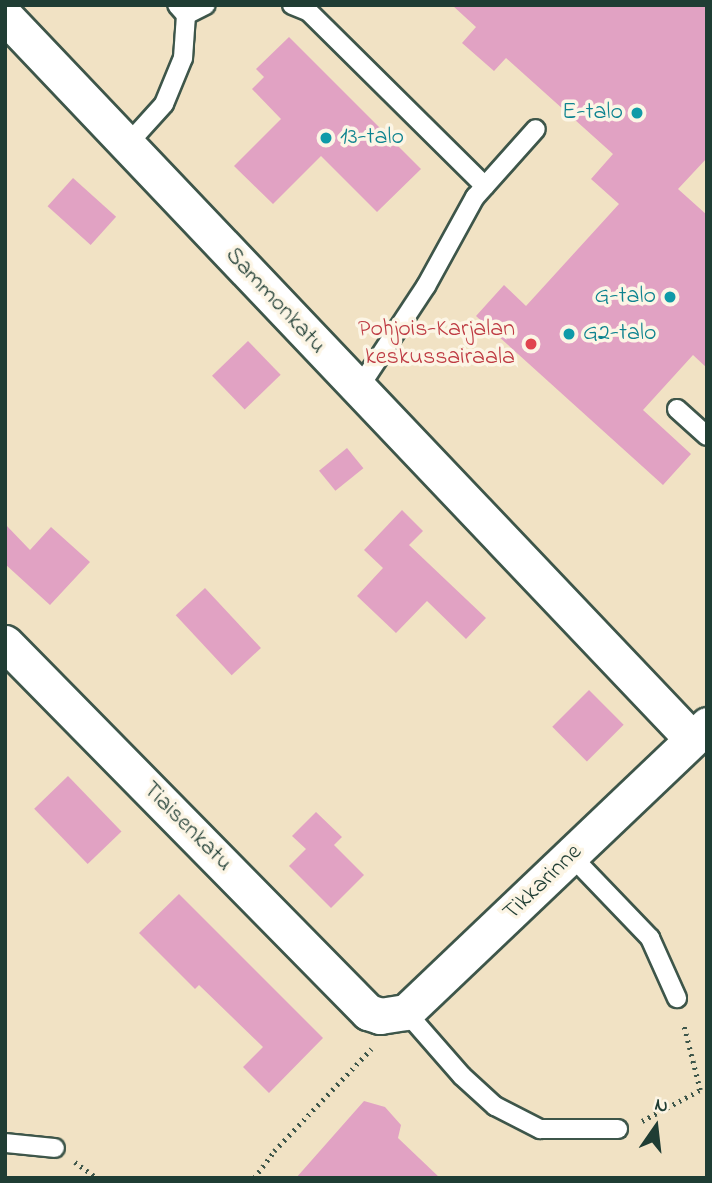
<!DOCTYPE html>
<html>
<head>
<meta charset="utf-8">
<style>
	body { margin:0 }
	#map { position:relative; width:712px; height:1183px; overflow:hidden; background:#f1e2c4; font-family:"Indie Flower",sans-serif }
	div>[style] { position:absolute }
	.building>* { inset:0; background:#e1a2c3; transform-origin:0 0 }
	.path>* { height:4.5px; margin-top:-2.25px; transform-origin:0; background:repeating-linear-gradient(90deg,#3e564a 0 2px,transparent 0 7px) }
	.roads { filter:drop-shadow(2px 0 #3e564a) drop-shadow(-2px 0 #3e564a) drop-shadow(0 2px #3e564a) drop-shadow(0 -2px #3e564a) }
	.lane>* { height:18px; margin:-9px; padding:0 9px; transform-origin:9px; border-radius:9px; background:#fff }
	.street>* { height:35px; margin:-17.5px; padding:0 17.5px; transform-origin:17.5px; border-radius:17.5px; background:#fff }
	.dots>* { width:19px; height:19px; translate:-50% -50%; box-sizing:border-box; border:4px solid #fcf5e5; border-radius:50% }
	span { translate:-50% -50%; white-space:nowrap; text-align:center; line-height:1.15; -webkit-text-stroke:7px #fcf5e5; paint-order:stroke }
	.culture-label { font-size:24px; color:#0d838f }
	.right { translate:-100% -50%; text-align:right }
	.left { translate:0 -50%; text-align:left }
	.street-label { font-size:24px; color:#1f3d34 }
	.health-label { font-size:24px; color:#be3a42 }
	.frame { position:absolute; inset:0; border:7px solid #1f3d34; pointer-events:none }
	.north { position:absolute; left:621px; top:1092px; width:70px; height:70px; -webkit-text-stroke:5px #fcf5e5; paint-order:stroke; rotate:14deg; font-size:19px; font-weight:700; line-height:28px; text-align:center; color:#1f3d34 }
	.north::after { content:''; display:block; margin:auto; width:24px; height:32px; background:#1f3d34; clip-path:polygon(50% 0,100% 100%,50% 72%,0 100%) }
</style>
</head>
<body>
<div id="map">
	<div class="building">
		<i style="clip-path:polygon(452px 5px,707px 5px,707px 158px,678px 189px,707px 215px,707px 368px,693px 355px,643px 410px,691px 454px,663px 485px,476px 316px,504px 285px,526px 306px,619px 204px,591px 179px,613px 154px,506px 58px,494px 71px,462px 43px,476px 27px)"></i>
		<i style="clip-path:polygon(289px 37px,421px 169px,377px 212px,321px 156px,273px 204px,234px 166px,281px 119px,252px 89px,264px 77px,256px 69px)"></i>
		<i style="left:73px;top:178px;width:58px;height:38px;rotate:42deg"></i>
		<i style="left:248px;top:341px;width:47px;height:50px;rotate:46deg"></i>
		<i style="left:347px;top:448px;width:26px;height:36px;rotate:51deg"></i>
		<i style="clip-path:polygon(402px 510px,423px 531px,409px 545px,486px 618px,466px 639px,427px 601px,396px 633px,357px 596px,383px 568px,364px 550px)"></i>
		<i style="clip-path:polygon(5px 524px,30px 550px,51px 527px,90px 562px,50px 605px,5px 564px)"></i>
		<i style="left:205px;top:588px;width:82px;height:40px;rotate:47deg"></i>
		<i style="left:589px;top:690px;width:49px;height:52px;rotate:45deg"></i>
		<i style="left:68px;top:776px;width:77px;height:47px;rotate:46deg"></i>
		<i style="clip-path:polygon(316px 812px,342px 837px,334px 845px,364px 875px,331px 908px,289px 866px,306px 849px,292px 836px)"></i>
		<i style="clip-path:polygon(179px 894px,323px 1038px,269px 1093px,243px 1067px,263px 1047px,199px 985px,195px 989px,139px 933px)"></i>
		<i style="clip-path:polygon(364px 1101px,385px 1107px,401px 1125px,398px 1138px,440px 1178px,296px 1178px)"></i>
	</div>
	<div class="path">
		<i style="left:642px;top:1121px;width:66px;rotate:-28.1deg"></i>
		<i style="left:700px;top:1090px;width:69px;rotate:-104.2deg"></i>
		<i style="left:75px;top:1162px;width:27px;rotate:36deg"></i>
		<i style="left:254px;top:1178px;width:34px;rotate:-53deg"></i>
		<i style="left:274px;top:1151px;width:141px;rotate:-46.4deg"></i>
	</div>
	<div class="roads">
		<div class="lane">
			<i style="left:292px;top:5px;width:18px;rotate:22deg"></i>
			<i style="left:309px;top:12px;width:247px;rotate:44.7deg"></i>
			<i style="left:485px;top:186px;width:15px;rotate:132deg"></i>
			<i style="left:475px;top:197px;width:102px;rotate:118.8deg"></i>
			<i style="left:426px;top:286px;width:123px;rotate:123.4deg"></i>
			<i style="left:186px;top:15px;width:22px;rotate:-27deg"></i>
			<i style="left:127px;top:145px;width:55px;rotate:-47.9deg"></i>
			<i style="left:164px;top:104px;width:50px;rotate:-67.6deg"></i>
			<i style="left:183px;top:58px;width:43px;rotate:-86deg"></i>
			<i style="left:186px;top:15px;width:13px;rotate:-132deg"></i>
			<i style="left:485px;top:186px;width:76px;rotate:-48.2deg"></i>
			<i style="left:677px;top:409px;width:40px;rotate:42deg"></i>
			<i style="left:568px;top:859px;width:12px;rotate:24deg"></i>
			<i style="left:579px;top:864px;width:103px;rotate:46.2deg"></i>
			<i style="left:650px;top:938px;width:66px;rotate:65.8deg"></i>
			<i style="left:406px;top:1012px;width:85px;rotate:48.8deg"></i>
			<i style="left:462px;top:1076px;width:45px;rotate:42.3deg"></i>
			<i style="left:495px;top:1106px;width:51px;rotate:27.1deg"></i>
			<i style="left:540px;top:1129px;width:78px"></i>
			<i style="left:5px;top:1143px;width:50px;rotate:5.7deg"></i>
		</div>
		<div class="street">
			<i style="left:5px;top:16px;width:996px;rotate:46.46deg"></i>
			<i style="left:5px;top:643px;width:518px;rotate:45.47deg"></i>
			<i style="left:368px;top:1012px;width:13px;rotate:18deg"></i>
			<i style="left:380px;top:1016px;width:26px;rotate:-9deg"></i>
			<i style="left:406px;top:1012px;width:416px;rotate:-43.6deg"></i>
		</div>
	</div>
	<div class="dots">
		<i style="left:637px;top:113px;background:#0f9aa8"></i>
		<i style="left:326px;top:138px;background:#0f9aa8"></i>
		<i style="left:670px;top:297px;background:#0f9aa8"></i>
		<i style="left:569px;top:334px;background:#0f9aa8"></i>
		<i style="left:531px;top:344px;background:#e0444e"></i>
	</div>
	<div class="culture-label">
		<span class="right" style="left:623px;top:113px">E-talo</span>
		<span class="left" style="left:340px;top:138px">13-talo</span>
		<span class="right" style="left:656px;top:297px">G-talo</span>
		<span class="left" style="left:583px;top:334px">G2-talo</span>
	</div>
	<div class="street-label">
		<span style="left:275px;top:301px;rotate:47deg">Sammonkatu</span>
		<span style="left:187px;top:827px;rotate:45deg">Tiaisenkatu</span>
		<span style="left:543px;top:883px;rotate:-44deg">Tikkarinne</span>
	</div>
	<div class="health-label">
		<span class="right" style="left:515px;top:344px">Pohjois-Karjalan<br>keskussairaala</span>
	</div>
	<div class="frame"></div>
	<div class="north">N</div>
</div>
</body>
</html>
